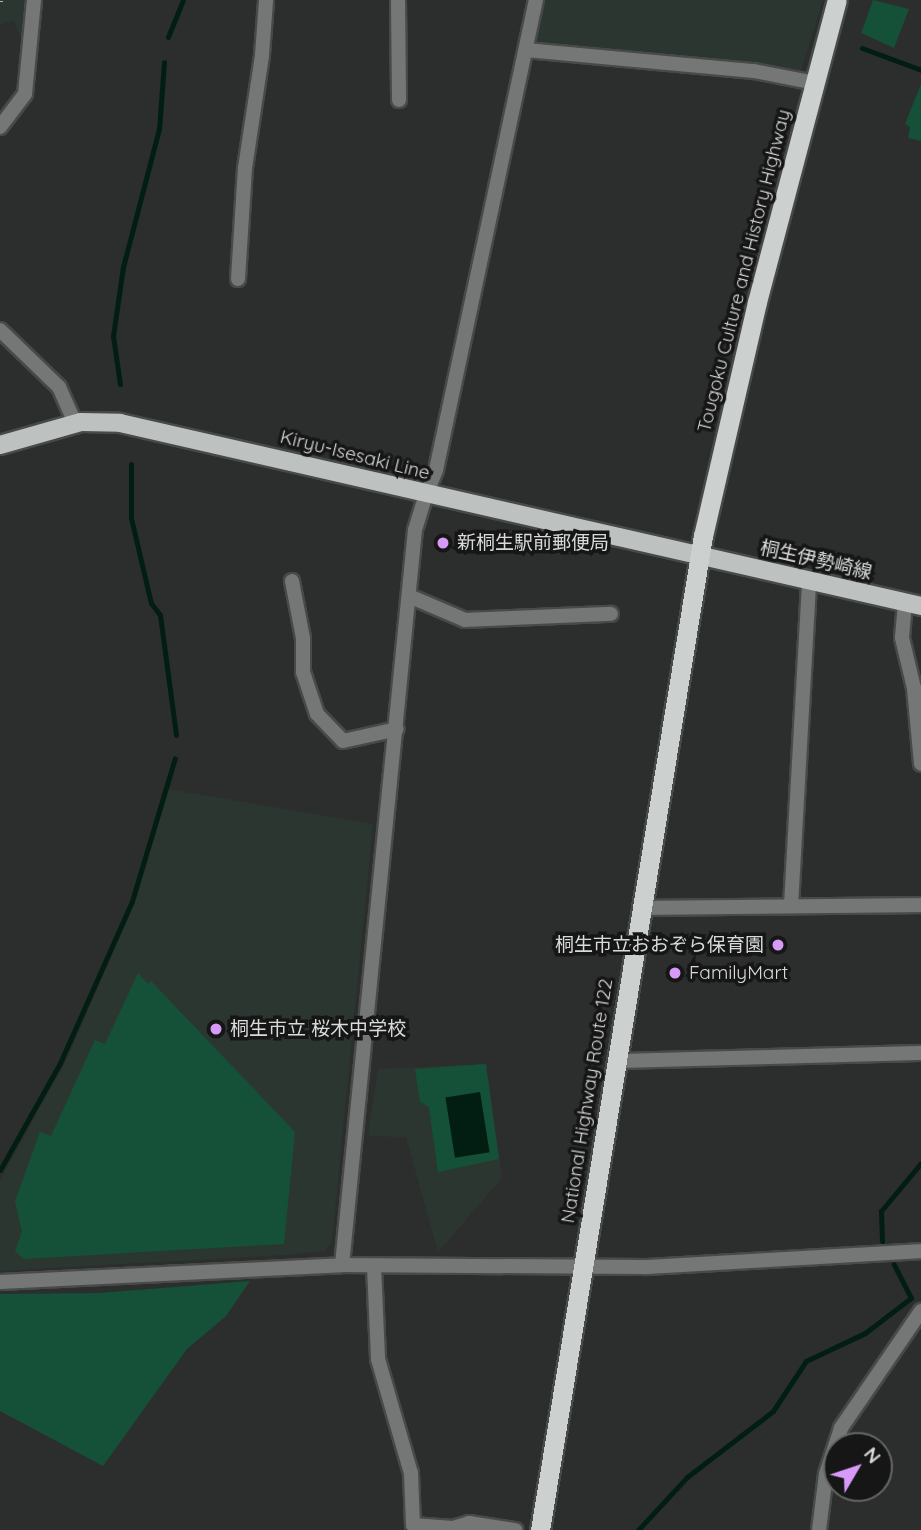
<!DOCTYPE html>
<html>
<head>
<meta charset="utf-8">
<style>
	body { margin:0 }
	#map { position:relative; width:921px; height:1530px; overflow:hidden; background:#2b2e2d; font-family:Quicksand,"Noto Sans JP",sans-serif }
	div>[style] { position:absolute }
	.built>* { inset:0; background:#2c3631 }
	.green>* { inset:0; background:#155039 }
	.water>* { inset:0; background:#021e13; transform-origin:0 0 }
	.stream>* { height:5px; margin:-2.5px; padding:0 2.5px; transform-origin:2.5px; border-radius:2.5px; background:#021e13 }
	.roads { filter:drop-shadow(2px 0 #474a49) drop-shadow(-2px 0 #474a49) drop-shadow(0 2px #474a49) drop-shadow(0 -2px #474a49) }
	.minor>* { height:14px; margin:-7px; padding:0 7px; transform-origin:7px; border-radius:7px; background:#757776 }
	.tertiary>* { height:14px; margin:-7px; padding:0 7px; transform-origin:7px; border-radius:7px; background:#757776 }
	.primary>* { height:18px; margin:-9px; padding:0 9px; transform-origin:9px; border-radius:9px; background:#bdc1bf }
	.trunk>* { height:19px; margin:-9.5px; padding:0 9.5px; transform-origin:9.5px; border-radius:9.5px; background:#ccd0ce }
	.rail>* { height:5px; margin-top:-2.5px; transform-origin:0; background:repeating-linear-gradient(90deg,#b2b5b3 0 10px,transparent 0 15px) }
	.dots>* { width:19px; height:19px; translate:-50% -50%; box-sizing:border-box; border:4px solid #151615; border-radius:50% }
	span { translate:-50% -50%; white-space:nowrap; text-align:center; line-height:1.15; -webkit-text-stroke:7px #151615; paint-order:stroke }
	.street-label { font-size:19px; color:#d8dbd9 }
	.poi-label { font-size:19px; color:#d8dbd9 }
	.left { translate:0 -50%; text-align:left }
	.right { translate:-100% -50%; text-align:right }
	.north { position:absolute; left:823px; top:1432px; width:70px; height:70px; box-sizing:border-box; background:#151615; border:2px solid #636563; border-radius:50%; rotate:51deg; font-size:19px; font-weight:700; line-height:28px; text-align:center; color:#d8dbd9 }
	.north::after { content:''; display:block; margin:auto; width:24px; height:32px; background:#d89af8; clip-path:polygon(50% 0,100% 100%,50% 72%,0 100%) }
</style>
</head>
<body>
<div id="map">
	<div class="built">
		<i style="clip-path:polygon(0 0,26px 0,22px 42px,14px 20px,0 25px)"></i>
		<i style="clip-path:polygon(544px 0,823px 0,800px 74px,669px 55px,539px 45px,535px 38px)"></i>
		<i style="clip-path:polygon(168px 789px,373px 824px,332px 1241px,325px 1251px,284px 1255px,0 1271px,0 1181px,67px 1059px,136px 900px)"></i>
		<i style="clip-path:polygon(486px 1064px,502px 1178px,438px 1252px,406px 1137px,368px 1136px,378px 1069px)"></i>
	</div>
	<div class="green">
		<i style="clip-path:polygon(873px 0,909px 9px,894px 48px,861px 33px)"></i>
		<i style="clip-path:polygon(921px 84px,921px 141px,908px 138px,910px 127px,905px 124px)"></i>
		<i style="clip-path:polygon(138px 973px,148px 984px,151px 981px,295px 1132px,284px 1244px,24px 1259px,15px 1251px,22px 1232px,15px 1201px,40px 1132px,51px 1136px,95px 1040px,105px 1044px)"></i>
		<i style="clip-path:polygon(486px 1064px,499px 1159px,438px 1172px,429px 1107px,420px 1102px,415px 1069px)"></i>
		<i style="clip-path:polygon(250px 1281px,226px 1316px,187px 1349px,103px 1466px,0 1411px,0 1294px,99px 1293px)"></i>
	</div>
	<div class="water">
		<i style="left:480px;top:1092px;width:61px;height:35px;rotate:81deg"></i>
	</div>
	<div class="stream">
		<i style="left:168px;top:37px;width:40px;rotate:-68deg"></i>
		<i style="left:862px;top:48px;width:63px;rotate:20.4deg"></i>
		<i style="left:120px;top:384px;width:49px;rotate:-98.3deg"></i>
		<i style="left:113px;top:336px;width:70px;rotate:-81.8deg"></i>
		<i style="left:123px;top:267px;width:143px;rotate:-75.4deg"></i>
		<i style="left:159px;top:129px;width:67px;rotate:-85.7deg"></i>
		<i style="left:131px;top:464px;width:54px;rotate:90deg"></i>
		<i style="left:131px;top:518px;width:87px;rotate:76.8deg"></i>
		<i style="left:151px;top:603px;width:15px;rotate:53deg"></i>
		<i style="left:160px;top:615px;width:121px;rotate:82.4deg"></i>
		<i style="left:0;top:1170px;width:123px;rotate:-60.7deg"></i>
		<i style="left:60px;top:1063px;width:177px;rotate:-66deg"></i>
		<i style="left:132px;top:901px;width:149px;rotate:-73.3deg"></i>
		<i style="left:882px;top:1241px;width:30px;rotate:-92deg"></i>
		<i style="left:881px;top:1211px;width:62px;rotate:-50.2deg"></i>
		<i style="left:638px;top:1530px;width:72px;rotate:-47.2deg"></i>
		<i style="left:687px;top:1477px;width:108px;rotate:-37.5deg"></i>
		<i style="left:773px;top:1411px;width:60px;rotate:-56.6deg"></i>
		<i style="left:806px;top:1361px;width:65px;rotate:-25.4deg"></i>
		<i style="left:865px;top:1333px;width:58px;rotate:-37.3deg"></i>
		<i style="left:911px;top:1298px;width:38px;rotate:-117deg"></i>
	</div>
	<div class="roads">
		<div class="minor">
			<i style="left:398px;top:0;width:100px;rotate:89.4deg"></i>
			<i style="left:526px;top:50px;width:229px;rotate:5.3deg"></i>
			<i style="left:754px;top:71px;width:62px;rotate:11.1deg"></i>
			<i style="left:0;top:127px;width:41px;rotate:-52.9deg"></i>
			<i style="left:25px;top:94px;width:94px;rotate:-84.5deg"></i>
			<i style="left:238px;top:279px;width:111px;rotate:-86.4deg"></i>
			<i style="left:245px;top:168px;width:114px;rotate:-81.4deg"></i>
			<i style="left:262px;top:55px;width:55px;rotate:-85.8deg"></i>
			<i style="left:426px;top:495px;width:27px;rotate:-68deg"></i>
			<i style="left:436px;top:470px;width:481px;rotate:-78deg"></i>
			<i style="left:292px;top:581px;width:58px;rotate:79.1deg"></i>
			<i style="left:303px;top:638px;width:34px;rotate:90deg"></i>
			<i style="left:303px;top:672px;width:44px;rotate:71.6deg"></i>
			<i style="left:317px;top:714px;width:37px;rotate:46deg"></i>
			<i style="left:343px;top:741px;width:55px;rotate:-12.5deg"></i>
			<i style="left:409px;top:596px;width:61px;rotate:23.2deg"></i>
			<i style="left:465px;top:620px;width:146px;rotate:-2.4deg"></i>
			<i style="left:905px;top:603px;width:35px;rotate:95deg"></i>
			<i style="left:902px;top:638px;width:51px;rotate:76.5deg"></i>
			<i style="left:914px;top:688px;width:76px;rotate:84.7deg"></i>
			<i style="left:791px;top:906px;width:324px;rotate:-86.8deg"></i>
			<i style="left:642px;top:908px;width:279px;rotate:-0.6deg"></i>
			<i style="left:617px;top:1061px;width:304px;rotate:-1.5deg"></i>
			<i style="left:374px;top:1266px;width:93px;rotate:87.5deg"></i>
			<i style="left:378px;top:1359px;width:119px;rotate:73.9deg"></i>
			<i style="left:411px;top:1473px;width:52px;rotate:87.8deg"></i>
			<i style="left:413px;top:1525px;width:40px;rotate:4.3deg"></i>
			<i style="left:453px;top:1528px;width:17px;rotate:-17deg"></i>
			<i style="left:469px;top:1523px;width:47px;rotate:8.7deg"></i>
			<i style="left:819px;top:1530px;width:56px;rotate:-82.9deg"></i>
			<i style="left:826px;top:1474px;width:48px;rotate:-71.9deg"></i>
			<i style="left:841px;top:1428px;width:142px;rotate:-55.6deg"></i>
		</div>
		<div class="tertiary">
			<i style="left:0;top:330px;width:82px;rotate:44deg"></i>
			<i style="left:59px;top:387px;width:39px;rotate:66deg"></i>
			<i style="left:342px;top:1265px;width:739px;rotate:-84.33deg"></i>
			<i style="left:415px;top:530px;width:37px;rotate:-73deg"></i>
			<i style="left:0;top:1282px;width:342px;rotate:-2.8deg"></i>
			<i style="left:342px;top:1265px;width:304px;rotate:0.4deg"></i>
			<i style="left:646px;top:1267px;width:275px;rotate:-3.3deg"></i>
		</div>
		<div class="primary">
			<i style="left:0;top:445px;width:84px;rotate:-15.9deg"></i>
			<i style="left:81px;top:422px;width:39px;rotate:1deg"></i>
			<i style="left:120px;top:423px;width:822px;rotate:12.87deg"></i>
		</div>
		<div class="trunk">
			<i style="left:540px;top:1530px;width:1007px;rotate:-80.69deg"></i>
			<i style="left:703px;top:536px;width:240px;rotate:-77deg"></i>
			<i style="left:757px;top:302px;width:312px;rotate:-75.2deg"></i>
		</div>
	</div>
	<div class="rail">
		<i style="left:0;top:1px;width:1px;rotate:-90deg"></i>
	</div>
	<div class="dots">
		<i style="left:443px;top:543px;background:#d89af8"></i>
		<i style="left:778px;top:945px;background:#d89af8"></i>
		<i style="left:675px;top:973px;background:#d89af8"></i>
		<i style="left:216px;top:1029px;background:#d89af8"></i>
	</div>
	<div class="street-label">
		<span style="left:744px;top:271px;rotate:-76deg">Tougoku Culture and History Highway</span>
		<span style="left:355px;top:455px;rotate:14deg">Kiryu-Isesaki Line</span>
		<span style="left:816px;top:560px;rotate:13deg">桐生伊勢崎線</span>
		<span style="left:587px;top:1101px;rotate:-81deg">National Highway Route 122</span>
	</div>
	<div class="poi-label">
		<span class="left" style="left:457px;top:543px">新桐生駅前郵便局</span>
		<span class="right" style="left:764px;top:945px">桐生市立おおぞら保育園</span>
		<span class="left" style="left:689px;top:973px">FamilyMart</span>
		<span class="left" style="left:230px;top:1029px">桐生市立 桜木中学校</span>
	</div>
	<div class="north">N</div>
</div>
</body>
</html>
